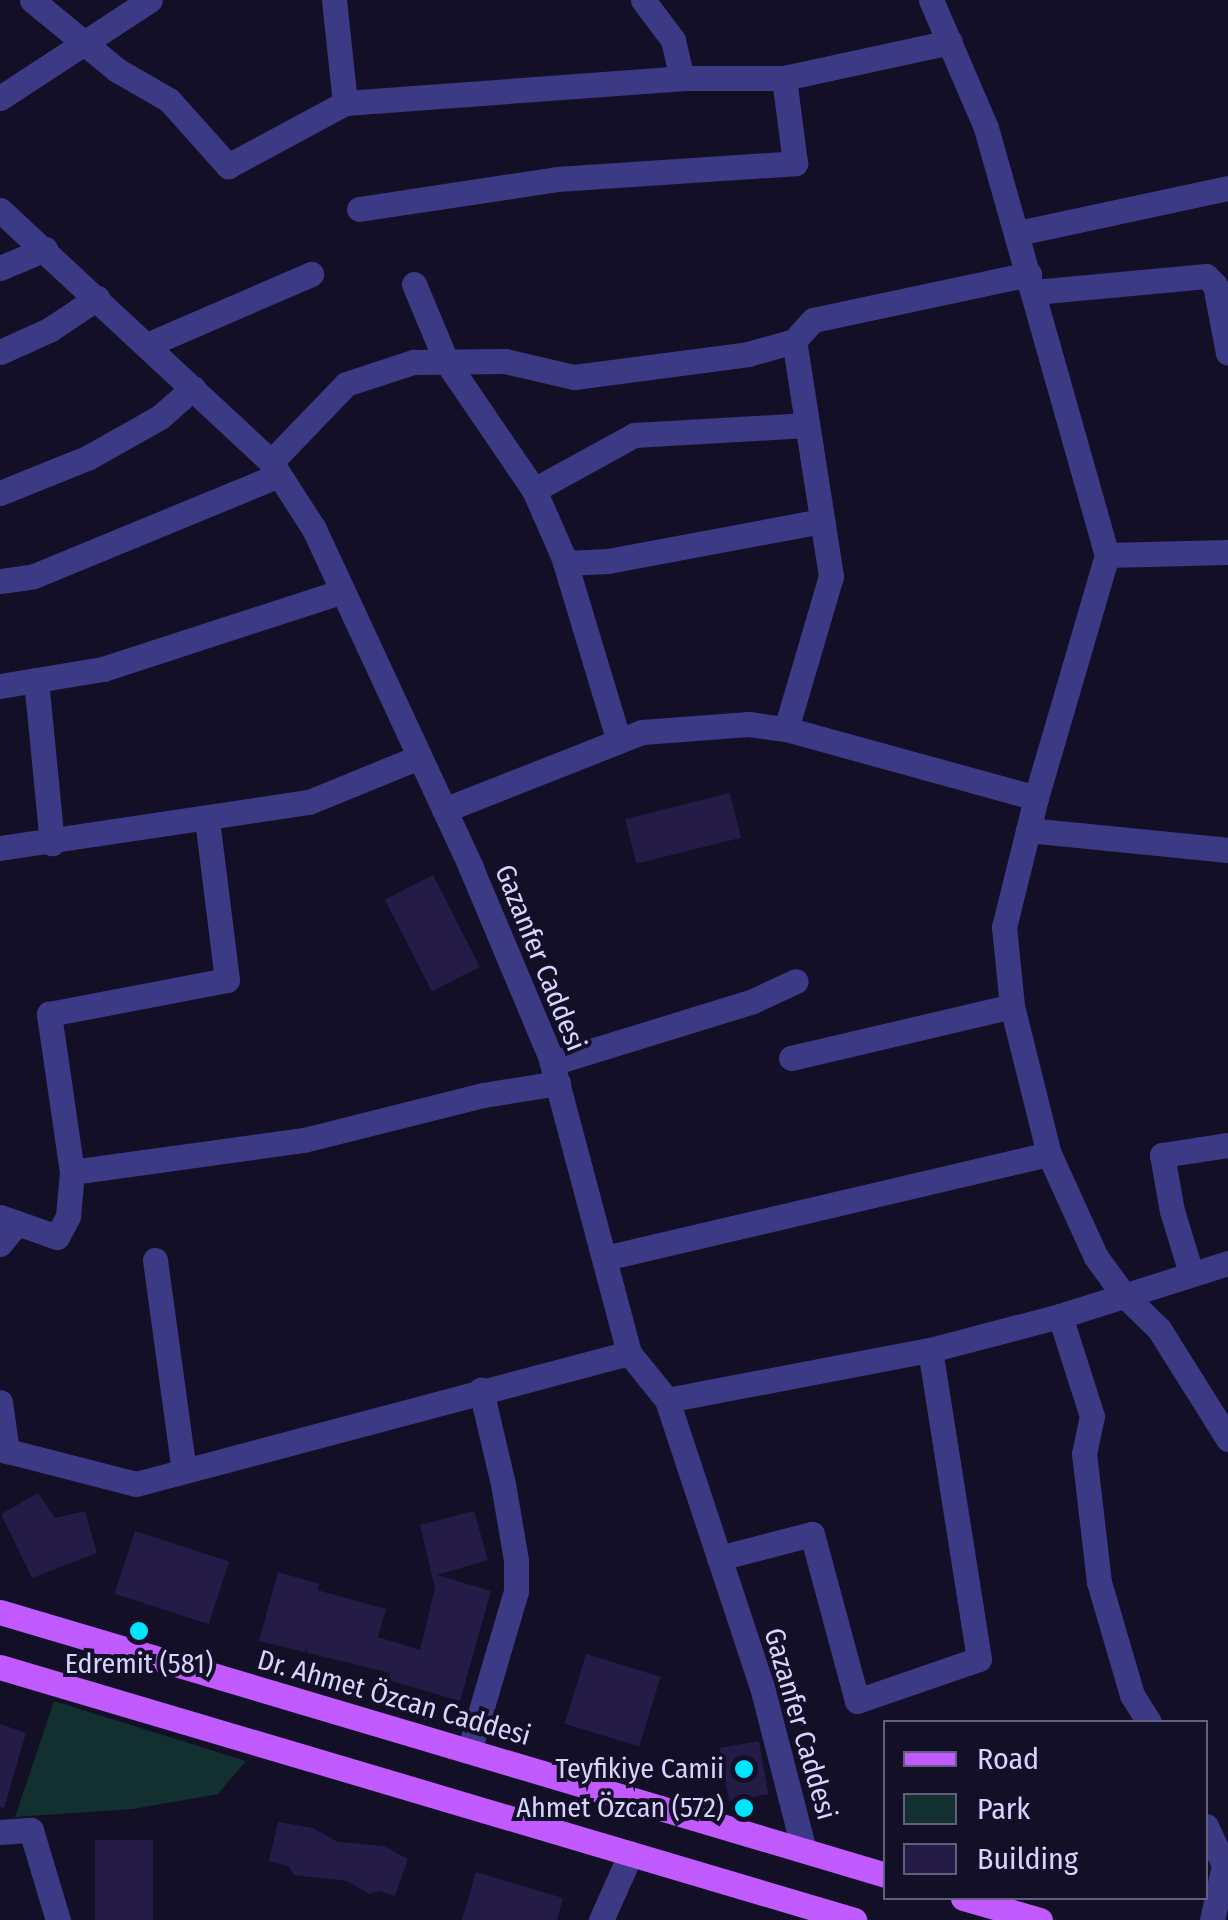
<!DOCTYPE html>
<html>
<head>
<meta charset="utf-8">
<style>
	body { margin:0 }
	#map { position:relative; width:1228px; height:1920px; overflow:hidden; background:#130f26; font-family:"Fira Sans Condensed",sans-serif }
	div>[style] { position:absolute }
	.green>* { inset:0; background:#12302f }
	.building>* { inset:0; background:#241b47; transform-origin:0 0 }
	.minor>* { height:25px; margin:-12.5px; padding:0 12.5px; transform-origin:12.5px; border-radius:12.5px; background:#3d3a85 }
	.major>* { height:25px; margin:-12.5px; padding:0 12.5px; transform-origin:12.5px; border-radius:12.5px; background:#c25bff }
	.dots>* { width:28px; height:28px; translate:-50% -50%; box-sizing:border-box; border:5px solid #130f26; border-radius:50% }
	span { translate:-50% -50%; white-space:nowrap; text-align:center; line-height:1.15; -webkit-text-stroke:8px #130f26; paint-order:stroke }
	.street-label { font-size:28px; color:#d9d4ff }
	.poi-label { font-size:28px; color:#d9d4ff }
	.right { translate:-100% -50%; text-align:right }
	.legend { position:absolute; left:883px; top:1720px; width:325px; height:180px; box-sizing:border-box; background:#130f26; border:2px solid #625e7d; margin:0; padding:12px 18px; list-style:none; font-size:30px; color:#d9d4ff }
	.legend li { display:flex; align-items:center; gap:20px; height:50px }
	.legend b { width:50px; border:2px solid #625e7d }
</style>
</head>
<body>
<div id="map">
	<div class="green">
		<i style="clip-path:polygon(54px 1701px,246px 1761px,218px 1794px,133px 1809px,15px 1817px)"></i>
	</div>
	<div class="building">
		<i style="left:730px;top:793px;width:46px;height:108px;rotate:76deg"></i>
		<i style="left:433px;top:875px;width:103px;height:54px;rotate:63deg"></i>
		<i style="clip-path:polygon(38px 1493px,55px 1518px,85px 1511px,97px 1553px,32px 1578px,1px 1514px)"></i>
		<i style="clip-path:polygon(474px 1511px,488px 1560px,437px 1575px,491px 1591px,460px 1701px,388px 1680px,390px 1673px,259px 1641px,278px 1572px,319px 1584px,317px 1590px,386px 1609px,378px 1637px,420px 1650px,435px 1588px,420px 1525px)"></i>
		<i style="left:135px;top:1531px;width:99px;height:66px;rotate:18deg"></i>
		<i style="left:586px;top:1654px;width:78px;height:73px;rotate:17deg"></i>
		<i style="clip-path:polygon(0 1724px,26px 1733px,4px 1808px,0 1807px)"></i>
		<i style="left:759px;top:1741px;width:54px;height:40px;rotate:80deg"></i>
		<i style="clip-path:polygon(278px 1822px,313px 1828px,338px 1842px,384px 1846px,408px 1859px,395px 1896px,380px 1891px,369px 1894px,347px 1881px,294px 1875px,288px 1866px,269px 1861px)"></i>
		<i style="left:95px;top:1840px;width:58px;height:80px"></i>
		<i style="clip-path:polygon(476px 1872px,563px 1898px,557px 1920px,462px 1920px)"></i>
	</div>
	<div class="minor">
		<i style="left:32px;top:0;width:110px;rotate:39.5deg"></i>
		<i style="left:117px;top:70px;width:60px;rotate:30deg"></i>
		<i style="left:169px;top:100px;width:89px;rotate:48.2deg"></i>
		<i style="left:228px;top:166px;width:133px;rotate:-28.3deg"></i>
		<i style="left:345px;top:103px;width:338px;rotate:-4.2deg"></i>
		<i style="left:682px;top:78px;width:102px"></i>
		<i style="left:784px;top:78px;width:170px;rotate:-12.2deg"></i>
		<i style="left:334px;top:0;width:104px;rotate:83.9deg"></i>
		<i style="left:643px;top:0;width:50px;rotate:53.1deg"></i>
		<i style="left:673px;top:40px;width:39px;rotate:77deg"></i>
		<i style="left:931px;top:0;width:139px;rotate:66.7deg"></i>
		<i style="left:986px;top:128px;width:444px;rotate:74.2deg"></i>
		<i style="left:1107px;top:555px;width:253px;rotate:106.3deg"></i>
		<i style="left:1036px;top:798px;width:133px;rotate:103.9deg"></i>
		<i style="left:1004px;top:927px;width:79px;rotate:84.2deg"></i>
		<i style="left:1012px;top:1006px;width:153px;rotate:76deg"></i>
		<i style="left:1049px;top:1154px;width:113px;rotate:65.5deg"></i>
		<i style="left:1096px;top:1257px;width:46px;rotate:53.9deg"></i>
		<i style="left:1123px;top:1294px;width:50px;rotate:44.2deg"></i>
		<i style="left:1159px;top:1329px;width:130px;rotate:57.9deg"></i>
		<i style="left:0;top:98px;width:179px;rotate:-33.2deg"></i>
		<i style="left:359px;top:209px;width:200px;rotate:-8.6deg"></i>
		<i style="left:557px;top:179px;width:239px;rotate:-3.8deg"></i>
		<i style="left:795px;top:163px;width:86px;rotate:-97.4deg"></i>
		<i style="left:0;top:210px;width:370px;rotate:42.9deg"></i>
		<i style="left:271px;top:462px;width:80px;rotate:57.3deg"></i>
		<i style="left:314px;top:529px;width:374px;rotate:65.1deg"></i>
		<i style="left:471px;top:868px;width:204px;rotate:67.2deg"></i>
		<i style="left:550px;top:1056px;width:307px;rotate:75.1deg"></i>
		<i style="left:629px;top:1353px;width:60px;rotate:51deg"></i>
		<i style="left:667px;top:1400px;width:302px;rotate:71.7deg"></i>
		<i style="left:762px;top:1687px;width:169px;rotate:75.6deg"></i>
		<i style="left:1018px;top:233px;width:215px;rotate:-12.1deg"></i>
		<i style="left:0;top:268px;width:49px;rotate:-22.9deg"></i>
		<i style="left:414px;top:284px;width:83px;rotate:67.4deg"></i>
		<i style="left:446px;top:361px;width:156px;rotate:55.7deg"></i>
		<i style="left:534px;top:490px;width:72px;rotate:66.3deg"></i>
		<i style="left:563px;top:556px;width:193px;rotate:73.2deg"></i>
		<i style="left:1034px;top:292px;width:173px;rotate:-5.3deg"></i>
		<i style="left:1206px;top:276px;width:13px;rotate:45deg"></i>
		<i style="left:1215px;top:285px;width:69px;rotate:79.2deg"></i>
		<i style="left:147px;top:345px;width:179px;rotate:-23.4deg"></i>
		<i style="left:0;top:352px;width:54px;rotate:-24.2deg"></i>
		<i style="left:49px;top:330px;width:58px;rotate:-33.7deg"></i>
		<i style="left:271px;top:462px;width:108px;rotate:-46.1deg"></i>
		<i style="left:346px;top:384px;width:71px;rotate:-18.2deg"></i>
		<i style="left:413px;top:362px;width:92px;rotate:-0.6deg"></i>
		<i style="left:505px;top:361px;width:71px;rotate:13.1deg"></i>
		<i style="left:574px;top:377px;width:176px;rotate:-7.5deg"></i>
		<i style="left:748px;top:354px;width:48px;rotate:-15.8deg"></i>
		<i style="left:794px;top:341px;width:28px;rotate:-48deg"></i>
		<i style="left:813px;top:320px;width:221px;rotate:-12deg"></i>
		<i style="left:534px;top:490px;width:114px;rotate:-28.8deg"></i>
		<i style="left:634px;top:435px;width:173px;rotate:-3.3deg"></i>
		<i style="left:0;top:493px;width:96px;rotate:-22deg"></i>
		<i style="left:89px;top:457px;width:81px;rotate:-29.4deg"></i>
		<i style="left:160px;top:417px;width:44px;rotate:-41.3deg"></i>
		<i style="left:1107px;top:555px;width:121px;rotate:-1.4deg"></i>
		<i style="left:565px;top:563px;width:43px;rotate:-2.7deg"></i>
		<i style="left:608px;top:561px;width:218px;rotate:-10.6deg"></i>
		<i style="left:0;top:581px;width:34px;rotate:-8deg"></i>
		<i style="left:34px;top:576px;width:265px;rotate:-22.4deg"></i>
		<i style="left:36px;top:680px;width:164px;rotate:84.4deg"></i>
		<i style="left:0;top:686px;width:104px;rotate:-9.4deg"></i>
		<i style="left:103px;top:669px;width:252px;rotate:-18deg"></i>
		<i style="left:786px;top:729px;width:159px;rotate:-73.6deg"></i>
		<i style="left:831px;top:576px;width:238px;rotate:-98.9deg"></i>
		<i style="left:444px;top:810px;width:213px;rotate:-21.5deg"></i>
		<i style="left:642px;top:732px;width:107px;rotate:-4.3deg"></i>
		<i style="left:749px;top:724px;width:37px;rotate:8deg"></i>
		<i style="left:786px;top:729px;width:259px;rotate:15.4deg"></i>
		<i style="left:1028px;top:830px;width:201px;rotate:5.7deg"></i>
		<i style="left:0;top:848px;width:312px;rotate:-8.5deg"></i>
		<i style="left:309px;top:802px;width:119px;rotate:-22.2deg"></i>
		<i style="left:791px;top:1058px;width:227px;rotate:-13.2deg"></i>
		<i style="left:552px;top:1063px;width:210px;rotate:-17.1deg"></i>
		<i style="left:753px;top:1001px;width:47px;rotate:-24.9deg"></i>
		<i style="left:72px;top:1172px;width:160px;rotate:-98.3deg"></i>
		<i style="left:49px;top:1014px;width:181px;rotate:-10.8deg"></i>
		<i style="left:227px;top:980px;width:162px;rotate:-97.1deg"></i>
		<i style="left:0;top:1217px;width:60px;rotate:19.3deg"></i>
		<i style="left:57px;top:1237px;width:24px;rotate:-62deg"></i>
		<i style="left:68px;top:1216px;width:44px;rotate:-84.8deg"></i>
		<i style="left:72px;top:1172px;width:234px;rotate:-7.9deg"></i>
		<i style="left:304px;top:1140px;width:185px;rotate:-14.1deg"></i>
		<i style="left:483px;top:1095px;width:76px;rotate:-9.1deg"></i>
		<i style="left:0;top:1244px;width:27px;rotate:-51deg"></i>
		<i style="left:605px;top:1258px;width:456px;rotate:-13.2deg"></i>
		<i style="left:155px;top:1260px;width:213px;rotate:82.2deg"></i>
		<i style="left:1191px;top:1273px;width:65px;rotate:-107deg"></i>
		<i style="left:1172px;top:1211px;width:57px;rotate:-100.1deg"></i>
		<i style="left:1162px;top:1155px;width:67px;rotate:-8.6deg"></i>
		<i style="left:1060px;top:1316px;width:105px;rotate:72.3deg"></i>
		<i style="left:1092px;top:1416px;width:38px;rotate:102deg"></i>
		<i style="left:1084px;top:1453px;width:130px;rotate:83.4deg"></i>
		<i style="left:1099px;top:1582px;width:118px;rotate:73.7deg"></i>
		<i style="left:1132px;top:1695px;width:32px;rotate:58deg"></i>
		<i style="left:667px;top:1400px;width:268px;rotate:-10.8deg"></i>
		<i style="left:930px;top:1350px;width:134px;rotate:-14.7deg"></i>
		<i style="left:1060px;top:1316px;width:176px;rotate:-17.5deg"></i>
		<i style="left:0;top:1402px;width:50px;rotate:82deg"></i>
		<i style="left:0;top:1449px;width:140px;rotate:14.4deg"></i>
		<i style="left:136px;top:1484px;width:510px;rotate:-14.88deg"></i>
		<i style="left:719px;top:1558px;width:96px;rotate:-14.5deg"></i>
		<i style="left:812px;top:1534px;width:173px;rotate:74.9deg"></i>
		<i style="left:857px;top:1701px;width:129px;rotate:-19deg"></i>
		<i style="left:979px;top:1659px;width:313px;rotate:-99deg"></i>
		<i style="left:469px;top:1751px;width:167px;rotate:-73.6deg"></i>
		<i style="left:516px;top:1591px;width:31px;rotate:-90deg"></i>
		<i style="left:516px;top:1560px;width:77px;rotate:-99.7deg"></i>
		<i style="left:503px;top:1484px;width:97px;rotate:-103.2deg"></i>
		<i style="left:1206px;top:1826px;width:43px;rotate:65.2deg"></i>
		<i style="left:1224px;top:1865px;width:56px;rotate:102.3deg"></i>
		<i style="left:0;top:1832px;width:31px;rotate:-4deg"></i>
		<i style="left:31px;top:1830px;width:94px;rotate:73.3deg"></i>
		<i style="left:601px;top:1920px;width:73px;rotate:-65.9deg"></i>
	</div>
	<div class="major">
		<i style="left:0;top:1612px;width:924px;rotate:16.53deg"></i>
		<i style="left:0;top:1667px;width:891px;rotate:16.5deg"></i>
		<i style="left:963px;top:1898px;width:80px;rotate:15.9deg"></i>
	</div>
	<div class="dots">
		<i style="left:139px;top:1631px;background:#00e5ff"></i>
		<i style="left:744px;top:1769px;background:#00e5ff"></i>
		<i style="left:744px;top:1808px;background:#00e5ff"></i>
	</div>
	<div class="street-label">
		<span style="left:540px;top:958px;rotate:68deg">Gazanfer Caddesi</span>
		<span style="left:394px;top:1698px;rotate:16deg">Dr. Ahmet Özcan Caddesi</span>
		<span style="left:800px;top:1724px;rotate:74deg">Gazanfer Caddesi</span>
	</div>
	<div class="poi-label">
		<span style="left:139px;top:1664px">Edremit (581)</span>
		<span class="right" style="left:724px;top:1769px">Teyfikiye Camii</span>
		<span class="right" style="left:724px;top:1808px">Ahmet Özcan (572)</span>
	</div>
	<ul class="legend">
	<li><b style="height:12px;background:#c25bff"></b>Road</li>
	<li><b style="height:28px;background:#12302f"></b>Park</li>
	<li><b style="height:28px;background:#241b47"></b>Building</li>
	</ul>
</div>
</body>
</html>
